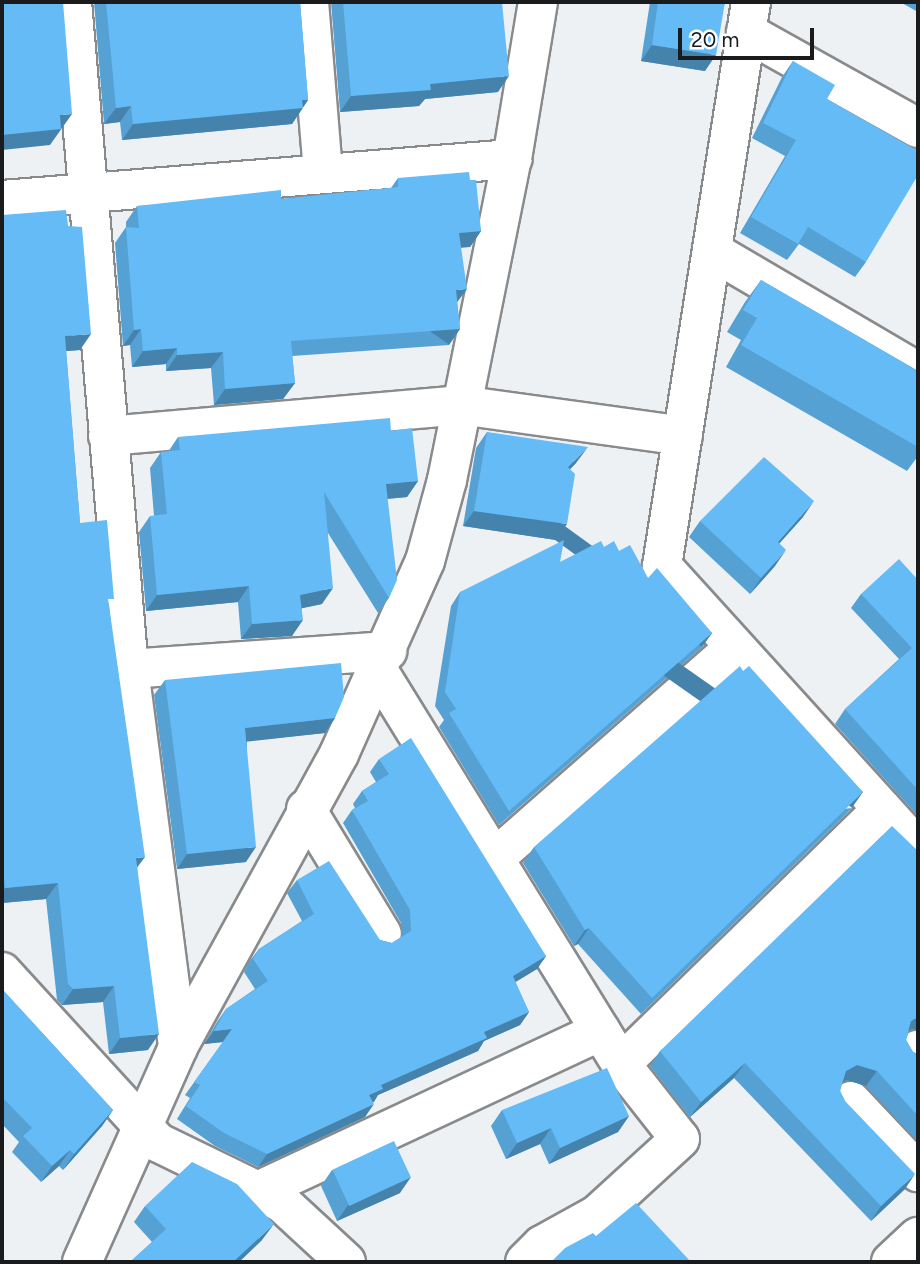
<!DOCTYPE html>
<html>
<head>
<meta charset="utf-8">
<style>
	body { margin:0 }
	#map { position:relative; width:920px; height:1264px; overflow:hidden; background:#eef1f3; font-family:Figtree,sans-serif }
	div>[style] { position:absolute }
	.roads { filter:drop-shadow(2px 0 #888a8c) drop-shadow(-2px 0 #888a8c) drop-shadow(0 2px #888a8c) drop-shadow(0 -2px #888a8c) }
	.minor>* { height:38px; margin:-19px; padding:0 19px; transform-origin:19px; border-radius:19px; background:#fff }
	.wall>* { inset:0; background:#56a1d4 }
	.shaded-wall>* { inset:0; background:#4683ac; transform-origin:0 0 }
	.building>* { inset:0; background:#64bbf6; transform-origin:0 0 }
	span { translate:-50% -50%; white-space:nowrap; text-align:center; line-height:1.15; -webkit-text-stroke:5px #fdfeff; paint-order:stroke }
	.frame { position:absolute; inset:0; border:4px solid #1a1b1c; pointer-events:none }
	.scale { position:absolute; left:678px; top:28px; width:136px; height:32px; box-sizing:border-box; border:4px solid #1a1b1c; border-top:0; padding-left:9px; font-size:21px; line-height:24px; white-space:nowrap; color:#1a1b1c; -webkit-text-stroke:5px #fdfeff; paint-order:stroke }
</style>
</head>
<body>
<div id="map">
	<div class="roads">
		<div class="minor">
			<i style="left:72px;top:2px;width:669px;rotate:85.12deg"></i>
			<i style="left:129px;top:669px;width:381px;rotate:82.6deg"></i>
			<i style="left:309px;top:2px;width:170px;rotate:85.3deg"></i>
			<i style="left:751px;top:2px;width:571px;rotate:98.97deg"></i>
			<i style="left:662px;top:566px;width:381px;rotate:47.8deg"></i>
			<i style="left:746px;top:32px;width:197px;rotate:29.2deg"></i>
			<i style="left:2px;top:200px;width:512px;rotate:-4.6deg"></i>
			<i style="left:712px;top:251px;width:239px;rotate:30.4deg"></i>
			<i style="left:108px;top:436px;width:353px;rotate:-5deg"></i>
			<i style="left:460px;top:405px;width:225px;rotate:7.9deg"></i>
			<i style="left:129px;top:669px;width:259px;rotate:-4deg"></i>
			<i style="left:379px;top:672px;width:461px;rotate:58.3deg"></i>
			<i style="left:621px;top:1064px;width:95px;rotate:51.8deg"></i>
			<i style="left:680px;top:1139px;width:111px;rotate:137.6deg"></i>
			<i style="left:598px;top:1214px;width:64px;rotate:151deg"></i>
			<i style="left:542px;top:1245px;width:24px;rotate:135deg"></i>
			<i style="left:306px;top:809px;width:146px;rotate:58.7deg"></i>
			<i style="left:496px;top:857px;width:317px;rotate:-41.3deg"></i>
			<i style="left:2px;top:972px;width:230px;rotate:47.6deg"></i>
			<i style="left:157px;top:1142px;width:139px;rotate:26deg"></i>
			<i style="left:282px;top:1203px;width:87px;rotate:42.7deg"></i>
			<i style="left:917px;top:1050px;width:1px;rotate:45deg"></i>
			<i style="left:621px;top:1064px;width:365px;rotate:-44.3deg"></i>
			<i style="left:851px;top:1101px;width:98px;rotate:46.7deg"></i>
			<i style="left:260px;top:1190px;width:376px;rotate:-25deg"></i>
			<i style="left:82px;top:1262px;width:235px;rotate:-65.9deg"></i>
			<i style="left:178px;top:1047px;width:334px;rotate:-61.2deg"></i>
			<i style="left:339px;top:754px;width:211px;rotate:-66deg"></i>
			<i style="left:425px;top:561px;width:84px;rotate:-74.8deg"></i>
			<i style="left:447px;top:480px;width:328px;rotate:-78.6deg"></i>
			<i style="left:512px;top:159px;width:159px;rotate:-80.6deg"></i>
			<i style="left:891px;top:1262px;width:37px;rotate:-43deg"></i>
		</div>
	</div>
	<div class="wall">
		<i style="clip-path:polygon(94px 2px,300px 2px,308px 100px,292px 124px,122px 140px,120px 122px,104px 124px)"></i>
		<i style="clip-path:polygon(331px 2px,502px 2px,498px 92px,425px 99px,419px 106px,340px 112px)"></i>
		<i style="clip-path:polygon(650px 2px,725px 2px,705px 71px,641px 61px)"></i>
		<i style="clip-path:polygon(900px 2px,918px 2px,918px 12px)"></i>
		<i style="clip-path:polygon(793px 61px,827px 99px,866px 262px,855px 277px,799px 244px,787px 260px,740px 233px,785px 156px,752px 138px,782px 77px)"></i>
		<i style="clip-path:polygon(398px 178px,470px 180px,481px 231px,470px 247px,461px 247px,457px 302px,460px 329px,449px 345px,292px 356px,295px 383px,283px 399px,214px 405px,211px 368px,166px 371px,166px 364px,132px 367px,130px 345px,123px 346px,115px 243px,126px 227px,126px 222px,137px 206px,281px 199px,391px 188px)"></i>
		<i style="clip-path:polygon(2px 215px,80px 350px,66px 351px,80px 523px,109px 605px,137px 867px,148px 1050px,109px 1054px,103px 1002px,62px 1005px,57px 1000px,46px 899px,2px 903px)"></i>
		<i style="clip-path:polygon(761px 280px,918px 371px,918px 456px,907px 471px,726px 367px,741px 340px,727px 332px,745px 302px)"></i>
		<i style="clip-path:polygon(391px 431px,418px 481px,407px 497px,387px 499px,389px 598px,378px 613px,328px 533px,322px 604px,302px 608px,292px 636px,241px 639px,238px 602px,146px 611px,139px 532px,150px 516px,154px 516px,150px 468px,161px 452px,168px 452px,178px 437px)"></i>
		<i style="clip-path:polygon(487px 432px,576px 463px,570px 469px,556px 540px,463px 526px,476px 448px)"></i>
		<i style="clip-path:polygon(803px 517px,779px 544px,775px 566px,750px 594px,689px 537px,700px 521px)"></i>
		<i style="clip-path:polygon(604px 547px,619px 551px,648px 578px,712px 633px,702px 647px,499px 825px,439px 727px,444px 720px,435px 706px,451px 606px,460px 592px,560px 562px)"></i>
		<i style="clip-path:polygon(918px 580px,918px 816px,835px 724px,845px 709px,899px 659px,851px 608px,861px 594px)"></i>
		<i style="clip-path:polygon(165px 680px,335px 718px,325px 733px,247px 741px,246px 862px,177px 869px,154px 695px)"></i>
		<i style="clip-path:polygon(379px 759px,546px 956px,537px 969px,515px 982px,529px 1012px,520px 1025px,484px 1041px,478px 1051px,378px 1095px,373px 1102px,365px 1117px,258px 1167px,215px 1146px,177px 1119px,190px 1098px,185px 1095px,223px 1042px,204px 1044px,217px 1022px,226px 1009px,255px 989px,244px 972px,249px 962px,259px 949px,302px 921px,287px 893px,297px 880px,380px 940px,392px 943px,401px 937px,401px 923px,343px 823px,352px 810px,355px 808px,353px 804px,362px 791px,376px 782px,370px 772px)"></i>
		<i style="clip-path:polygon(852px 808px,641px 1014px,578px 944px,574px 946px,523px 863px,534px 847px)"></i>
		<i style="clip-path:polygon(918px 851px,918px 1030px,912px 1029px,909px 1031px,906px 1040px,913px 1052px,918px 1054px,918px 1142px,866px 1086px,847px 1080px,842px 1082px,840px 1091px,845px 1101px,905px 1189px,871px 1221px,734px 1078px,690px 1117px,650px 1066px,660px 1051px)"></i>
		<i style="clip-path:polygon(2px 989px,113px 1110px,102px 1126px,63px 1170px,59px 1166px,41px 1182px,12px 1152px,19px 1142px,2px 1124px)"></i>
		<i style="clip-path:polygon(502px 1110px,629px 1116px,618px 1132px,549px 1164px,540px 1144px,506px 1159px,491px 1126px)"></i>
		<i style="clip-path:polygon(332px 1170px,400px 1193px,337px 1221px,321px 1186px)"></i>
		<i style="clip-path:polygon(145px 1206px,262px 1240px,239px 1262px,130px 1262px,152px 1242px,134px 1222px)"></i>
	</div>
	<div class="shaded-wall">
		<i style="clip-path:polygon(652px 45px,716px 55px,705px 71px,641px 61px)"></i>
		<i style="clip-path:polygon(509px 76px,498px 92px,425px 99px,419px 106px,340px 112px,351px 96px,430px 84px)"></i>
		<i style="clip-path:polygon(302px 100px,308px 100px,292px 124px,122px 140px,133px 124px)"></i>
		<i style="clip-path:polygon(131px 106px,120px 122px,104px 124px,116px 108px)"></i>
		<i style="clip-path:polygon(72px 114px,50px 145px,2px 150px,2px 135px,60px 115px)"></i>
		<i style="clip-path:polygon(481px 231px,470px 247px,448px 249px,459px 233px)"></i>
		<i style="clip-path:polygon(467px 289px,455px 305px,456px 290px)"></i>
		<i style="clip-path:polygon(141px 329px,130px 345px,123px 346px,134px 330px)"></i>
		<i style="left:460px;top:329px;width:19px;height:169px;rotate:125deg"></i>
		<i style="clip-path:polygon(91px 334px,80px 350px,54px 352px,65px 336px)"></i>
		<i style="clip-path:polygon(177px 348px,166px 364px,132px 367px,143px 351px)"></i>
		<i style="clip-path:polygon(223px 352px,211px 368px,166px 371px,177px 355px)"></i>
		<i style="clip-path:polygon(295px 383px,283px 399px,214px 405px,225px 389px)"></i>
		<i style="clip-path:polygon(588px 447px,576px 463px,557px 483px,568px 467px)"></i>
		<i style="clip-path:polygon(418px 481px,407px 497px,374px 500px,386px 484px)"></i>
		<i style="clip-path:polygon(814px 501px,803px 517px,766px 558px,778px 542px)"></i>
		<i style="clip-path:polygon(474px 511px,567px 524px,556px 540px,463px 526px)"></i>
		<i style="clip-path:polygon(786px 550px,775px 566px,750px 594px,761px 578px)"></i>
		<i style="clip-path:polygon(249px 586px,238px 602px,146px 611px,157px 595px)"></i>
		<i style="clip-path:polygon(333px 588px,322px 604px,289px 611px,300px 595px)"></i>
		<i style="clip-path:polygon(303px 620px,292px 636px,241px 639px,252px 624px)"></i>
		<i style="left:712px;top:633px;width:17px;height:270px;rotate:126deg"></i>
		<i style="clip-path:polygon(335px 718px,325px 733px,235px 743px,245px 728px)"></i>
		<i style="left:863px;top:792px;width:19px;height:295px;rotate:125deg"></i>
		<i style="clip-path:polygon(256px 847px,246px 862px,177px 869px,187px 854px)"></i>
		<i style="clip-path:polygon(145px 857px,133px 873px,136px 858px)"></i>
		<i style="clip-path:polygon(58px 883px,46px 899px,2px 903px,2px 892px,5px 888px)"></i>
		<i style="clip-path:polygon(589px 928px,578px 944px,574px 946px,585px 930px)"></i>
		<i style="clip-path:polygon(546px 956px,537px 969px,504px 989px,513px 976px)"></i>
		<i style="clip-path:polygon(114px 986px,103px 1002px,62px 1005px,73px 989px)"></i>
		<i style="clip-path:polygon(529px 1012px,520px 1025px,484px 1041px,478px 1051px,378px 1095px,374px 1102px,360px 1108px,369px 1095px,381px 1085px,484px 1032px)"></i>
		<i style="clip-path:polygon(918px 1017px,918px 1030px,912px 1029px,901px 1035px,911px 1021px)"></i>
		<i style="clip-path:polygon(232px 1029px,223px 1042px,204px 1044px,214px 1031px)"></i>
		<i style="clip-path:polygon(159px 1034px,148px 1050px,109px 1054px,120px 1038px)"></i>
		<i style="clip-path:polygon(745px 1063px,734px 1078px,690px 1117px,701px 1102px)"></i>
		<i style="clip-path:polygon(857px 1065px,877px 1071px,866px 1086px,847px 1080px,836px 1086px,846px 1071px)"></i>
		<i style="clip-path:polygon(374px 1104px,365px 1117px,258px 1167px,267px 1154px)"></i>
		<i style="clip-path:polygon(113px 1110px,102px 1126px,63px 1170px,74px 1154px)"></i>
		<i style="clip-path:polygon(629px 1116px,618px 1132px,549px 1164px,560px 1148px)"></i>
		<i style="clip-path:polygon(551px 1128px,540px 1144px,506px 1159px,517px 1143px)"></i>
		<i style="clip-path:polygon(70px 1150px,59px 1166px,41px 1182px,52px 1166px)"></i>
		<i style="clip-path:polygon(915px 1174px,905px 1189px,871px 1221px,881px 1206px)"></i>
		<i style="clip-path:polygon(411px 1177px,400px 1193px,337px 1221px,348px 1205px)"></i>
		<i style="clip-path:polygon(274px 1224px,262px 1240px,239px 1262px,233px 1262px)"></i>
	</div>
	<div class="building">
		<i style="clip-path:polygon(2px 2px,63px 2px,72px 114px,60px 115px,61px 129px,2px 135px)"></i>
		<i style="clip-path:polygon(106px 2px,300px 2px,308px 100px,302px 100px,303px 108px,133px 124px,131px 106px,116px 108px)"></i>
		<i style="clip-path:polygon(343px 2px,502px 2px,509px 76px,430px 84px,431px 90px,351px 96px)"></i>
		<i style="clip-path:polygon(658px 2px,725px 2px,716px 55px,652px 45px)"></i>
		<i style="clip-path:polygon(793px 61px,835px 85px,827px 99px,918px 151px,918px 175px,866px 262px,808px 227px,798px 244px,751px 217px,796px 140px,763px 123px)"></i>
		<i style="clip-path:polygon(469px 172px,470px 180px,476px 180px,481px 231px,459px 233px,467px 289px,456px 290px,460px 329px,291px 341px,295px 383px,225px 389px,223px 352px,177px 355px,177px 348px,143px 351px,141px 329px,134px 330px,126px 227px,139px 228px,137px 206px,281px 190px,281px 199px,398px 187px,398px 178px)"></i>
		<i style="clip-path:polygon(66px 210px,68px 226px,82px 227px,91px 334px,65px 336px,80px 523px,107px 520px,114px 599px,108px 599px,145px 857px,136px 858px,159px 1034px,120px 1038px,114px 986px,73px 989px,68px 984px,58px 883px,5px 888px,3px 869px,2px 869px,2px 215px)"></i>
		<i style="clip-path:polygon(761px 280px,918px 371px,918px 447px,741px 345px,757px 318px,743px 310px)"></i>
		<i style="clip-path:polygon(390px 418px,391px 431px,412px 428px,418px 481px,386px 484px,397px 580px,389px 598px,324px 492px,333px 588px,300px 595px,303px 620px,252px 624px,249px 586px,157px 595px,150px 516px,167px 514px,161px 452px,180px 450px,178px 437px)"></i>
		<i style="clip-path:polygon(487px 432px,588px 447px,568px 467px,575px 474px,567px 524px,474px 511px)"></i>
		<i style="clip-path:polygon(764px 457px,814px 501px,778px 542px,786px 550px,761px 578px,700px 521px)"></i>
		<i style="clip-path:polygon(564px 540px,560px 562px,601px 541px,604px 547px,614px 541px,619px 551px,630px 545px,648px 578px,657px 568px,712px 633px,509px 811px,449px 713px,456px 709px,445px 692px,460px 592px)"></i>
		<i style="clip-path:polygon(899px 559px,918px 580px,918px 790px,845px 709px,912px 648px,861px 594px)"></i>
		<i style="clip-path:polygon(341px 663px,344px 697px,335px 718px,245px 728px,256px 847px,187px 854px,165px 680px)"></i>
		<i style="clip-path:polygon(740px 666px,743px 671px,749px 666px,863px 792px,652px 998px,589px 928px,585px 930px,534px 847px)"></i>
		<i style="clip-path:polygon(411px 738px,546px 956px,513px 976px,529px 1012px,484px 1032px,487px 1038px,381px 1085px,383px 1089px,369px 1095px,374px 1104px,267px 1154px,224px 1133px,186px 1106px,200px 1085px,194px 1082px,232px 1029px,214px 1031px,226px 1009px,268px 981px,253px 959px,259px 949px,314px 914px,297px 880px,329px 861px,380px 940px,392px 943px,411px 931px,410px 910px,352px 810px,368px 801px,362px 791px,389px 774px,379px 759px)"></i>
		<i style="clip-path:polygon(892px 826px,918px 851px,918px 1017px,911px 1021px,906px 1040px,913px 1052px,918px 1054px,918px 1116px,877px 1071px,857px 1065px,846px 1071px,840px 1091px,845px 1101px,915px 1174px,881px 1206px,745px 1063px,701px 1102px,660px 1051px)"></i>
		<i style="clip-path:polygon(2px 989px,113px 1110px,74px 1154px,70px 1150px,52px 1166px,23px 1136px,32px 1128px,2px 1097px)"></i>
		<i style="clip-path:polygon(607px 1068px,629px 1116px,560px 1148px,551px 1128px,517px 1143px,502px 1110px)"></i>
		<i style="left:394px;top:1141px;width:40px;height:68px;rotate:65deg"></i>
		<i style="clip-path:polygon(192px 1162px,237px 1184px,274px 1224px,233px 1262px,130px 1262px,166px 1229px,145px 1206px)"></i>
		<i style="clip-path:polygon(636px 1203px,691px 1262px,555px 1262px,553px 1260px,565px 1248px,593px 1233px,596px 1236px)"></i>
	</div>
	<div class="frame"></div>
	<div class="scale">20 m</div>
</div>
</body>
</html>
